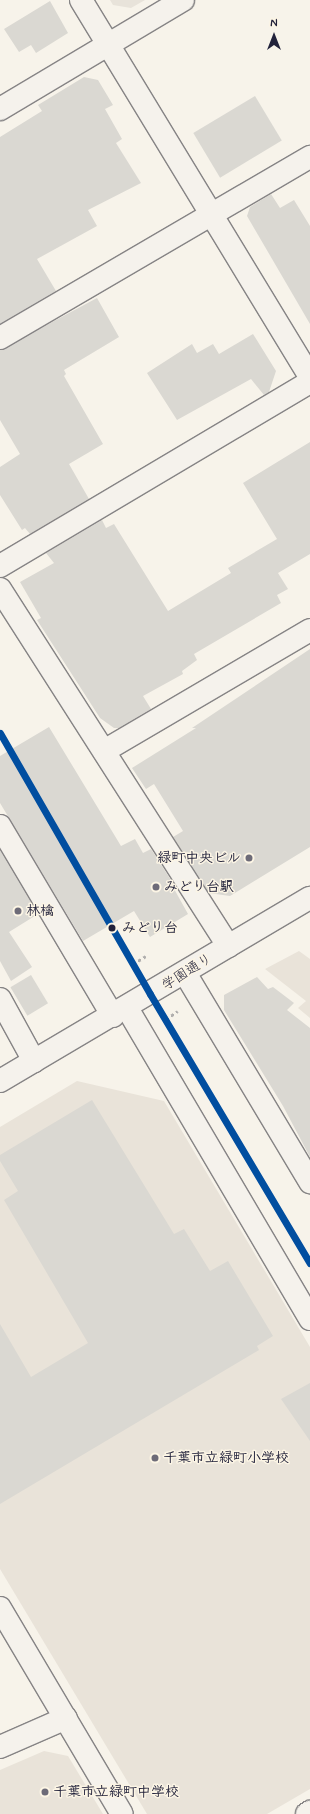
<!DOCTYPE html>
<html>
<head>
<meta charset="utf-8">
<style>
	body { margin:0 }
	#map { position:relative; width:310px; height:1814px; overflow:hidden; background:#f7f3ea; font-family:Mynerve,"Klee One",sans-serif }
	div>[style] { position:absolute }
	.built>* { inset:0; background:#e9e3d9 }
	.green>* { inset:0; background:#e8e3da }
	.building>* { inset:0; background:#dad8d2; transform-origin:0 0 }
	.path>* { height:2.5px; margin-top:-1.25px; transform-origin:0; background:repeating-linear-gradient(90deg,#b0aead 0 3px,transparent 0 6px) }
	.roads { filter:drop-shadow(1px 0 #868485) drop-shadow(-1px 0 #868485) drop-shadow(0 1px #868485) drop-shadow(0 -1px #868485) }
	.minor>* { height:22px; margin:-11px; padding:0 11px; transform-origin:11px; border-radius:11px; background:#f5f2ec }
	.tertiary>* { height:22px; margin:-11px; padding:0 11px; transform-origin:11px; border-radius:11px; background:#f5f2ec }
	.rail-1>* { height:7px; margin:-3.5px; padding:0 3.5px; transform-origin:3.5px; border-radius:3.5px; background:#014ea0 }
	.dots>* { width:11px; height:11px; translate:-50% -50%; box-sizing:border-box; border:2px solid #fcf5e5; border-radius:50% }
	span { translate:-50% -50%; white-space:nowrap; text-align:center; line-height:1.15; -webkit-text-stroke:3px #fcf5e5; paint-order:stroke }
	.poi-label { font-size:14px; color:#22223b; font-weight:700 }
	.right { translate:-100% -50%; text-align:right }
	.left { translate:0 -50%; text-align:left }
	.stop-label { font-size:14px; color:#22223b; font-weight:700 }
	.street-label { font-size:14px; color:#22223b }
	.north { position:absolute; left:254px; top:16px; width:40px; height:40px; -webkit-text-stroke:3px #fcf5e5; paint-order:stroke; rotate:0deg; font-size:11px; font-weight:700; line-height:16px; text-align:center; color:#22223b }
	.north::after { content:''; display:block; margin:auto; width:14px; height:18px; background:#22223b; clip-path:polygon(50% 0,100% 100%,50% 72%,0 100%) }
</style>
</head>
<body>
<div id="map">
	<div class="built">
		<i style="clip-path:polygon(299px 951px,310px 959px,310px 1018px,298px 1008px,306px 1001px,265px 969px)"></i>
		<i style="clip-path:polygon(77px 1081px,164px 1101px,310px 1347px,310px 1789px,267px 1814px,147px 1814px,0 1569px,0 1127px)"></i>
		<i style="clip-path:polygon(44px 1751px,68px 1756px,103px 1814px,0 1814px,0 1770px)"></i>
	</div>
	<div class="green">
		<i style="clip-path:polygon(110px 0,145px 0,131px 8px,113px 5px)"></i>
	</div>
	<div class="building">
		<i style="clip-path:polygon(50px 1px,68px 33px,36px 53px,31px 45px,19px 52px,4px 29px)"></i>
		<i style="clip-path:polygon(84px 77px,98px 80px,113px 105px,105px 109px,122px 139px,116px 143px,141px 183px,88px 210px,97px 226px,37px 259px,56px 291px,0 324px,0 137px,42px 111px,38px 105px)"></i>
		<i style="left:255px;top:96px;width:52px;height:72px;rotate:59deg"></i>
		<i style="clip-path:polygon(271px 194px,280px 208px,294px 200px,310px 226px,310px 324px,247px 216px,250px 207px)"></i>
		<i style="clip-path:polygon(97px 298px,119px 337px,64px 370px,66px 374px,64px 376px,103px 444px,69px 464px,89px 499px,30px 534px,25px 528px,22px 530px,0 495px,0 467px,20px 454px,0 420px,0 350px)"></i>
		<i style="clip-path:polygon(253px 334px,276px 371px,269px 392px,264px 395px,251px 379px,177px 420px,147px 373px,192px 344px,197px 353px,213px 344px,219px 354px)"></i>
		<i style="clip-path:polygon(310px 442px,310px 554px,278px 573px,288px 589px,277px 595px,281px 603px,194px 654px,197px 660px,182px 671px,183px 674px,143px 696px,151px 709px,119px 728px,114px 728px,100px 718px,37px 620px,41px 618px,20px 582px,54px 563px,46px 553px,102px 520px,106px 528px,114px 524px,168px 611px,231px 573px,228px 568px,277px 539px,243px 483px)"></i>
		<i style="clip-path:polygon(310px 649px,310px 847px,230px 896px,209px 893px,173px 837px,183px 831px,154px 784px,146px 789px,132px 768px,196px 728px,192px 728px)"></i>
		<i style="clip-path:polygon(49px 727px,121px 846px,135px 839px,143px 853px,151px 849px,176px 888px,173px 887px,188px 914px,150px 937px,134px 911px,83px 941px,0 803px,0 756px)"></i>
		<i style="clip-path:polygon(0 850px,38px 914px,9px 932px,32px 967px,11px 981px,0 961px)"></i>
		<i style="left:31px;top:975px;width:33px;height:24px;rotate:59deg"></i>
		<i style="clip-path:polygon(257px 977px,268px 989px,273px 987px,294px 1003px,287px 1010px,310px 1028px,310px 1157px,283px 1106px,224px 1010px,224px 995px)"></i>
		<i style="clip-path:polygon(92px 1100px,174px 1234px,184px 1229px,210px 1271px,228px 1261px,273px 1336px,257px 1346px,259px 1350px,0 1504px,0 1324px,31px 1377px,88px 1343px,4px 1200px,18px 1191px,0 1161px,0 1155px)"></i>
		<i style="clip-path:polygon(310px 1383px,310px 1441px,281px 1399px)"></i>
	</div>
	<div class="path">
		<i style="left:133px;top:964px;width:15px;rotate:-32deg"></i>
		<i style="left:166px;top:1019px;width:14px;rotate:-34deg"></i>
	</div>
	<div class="roads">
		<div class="minor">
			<i style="left:0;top:109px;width:213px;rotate:-30.8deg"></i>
			<i style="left:0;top:338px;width:359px;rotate:-30.3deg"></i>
			<i style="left:0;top:566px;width:360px;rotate:-30.7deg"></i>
			<i style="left:0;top:589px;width:424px;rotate:57.4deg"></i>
			<i style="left:104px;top:751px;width:239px;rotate:-30.4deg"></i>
			<i style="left:0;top:826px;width:221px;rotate:59.3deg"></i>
			<i style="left:185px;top:973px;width:244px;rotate:59.1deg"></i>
			<i style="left:0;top:999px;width:71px;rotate:61.3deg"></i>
			<i style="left:127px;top:1008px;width:361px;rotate:59.5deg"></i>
			<i style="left:307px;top:1814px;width:4px;rotate:-34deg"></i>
		</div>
		<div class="tertiary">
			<i style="left:81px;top:0;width:440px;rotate:58.7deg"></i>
			<i style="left:0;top:1081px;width:360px;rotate:-30.6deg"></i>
			<i style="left:0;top:1608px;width:239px;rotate:59.4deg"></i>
			<i style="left:0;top:1747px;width:72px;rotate:-23.7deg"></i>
		</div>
	</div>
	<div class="rail-1">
		<i style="left:0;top:733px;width:301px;rotate:60.1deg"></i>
		<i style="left:150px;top:994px;width:313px;rotate:59.3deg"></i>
	</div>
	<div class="dots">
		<i style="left:249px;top:858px;background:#6d6b78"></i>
		<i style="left:156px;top:887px;background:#6d6b78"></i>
		<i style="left:18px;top:911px;background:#6d6b78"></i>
		<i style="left:112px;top:928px;background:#22223b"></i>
		<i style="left:155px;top:1458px;background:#6d6b78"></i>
		<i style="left:45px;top:1792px;background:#6d6b78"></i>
	</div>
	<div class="poi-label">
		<span class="right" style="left:241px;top:858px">緑町中央ビル</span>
		<span class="left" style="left:164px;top:887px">みどり台駅</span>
		<span class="left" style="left:26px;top:911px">林檎</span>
		<span class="left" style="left:163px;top:1458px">千葉市立緑町小学校</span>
		<span class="left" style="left:53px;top:1792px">千葉市立緑町中学校</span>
	</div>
	<div class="stop-label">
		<span class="left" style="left:122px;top:928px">みどり台</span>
	</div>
	<div class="street-label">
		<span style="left:187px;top:972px;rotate:-32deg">学園通り</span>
	</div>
	<div class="north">N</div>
</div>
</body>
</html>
